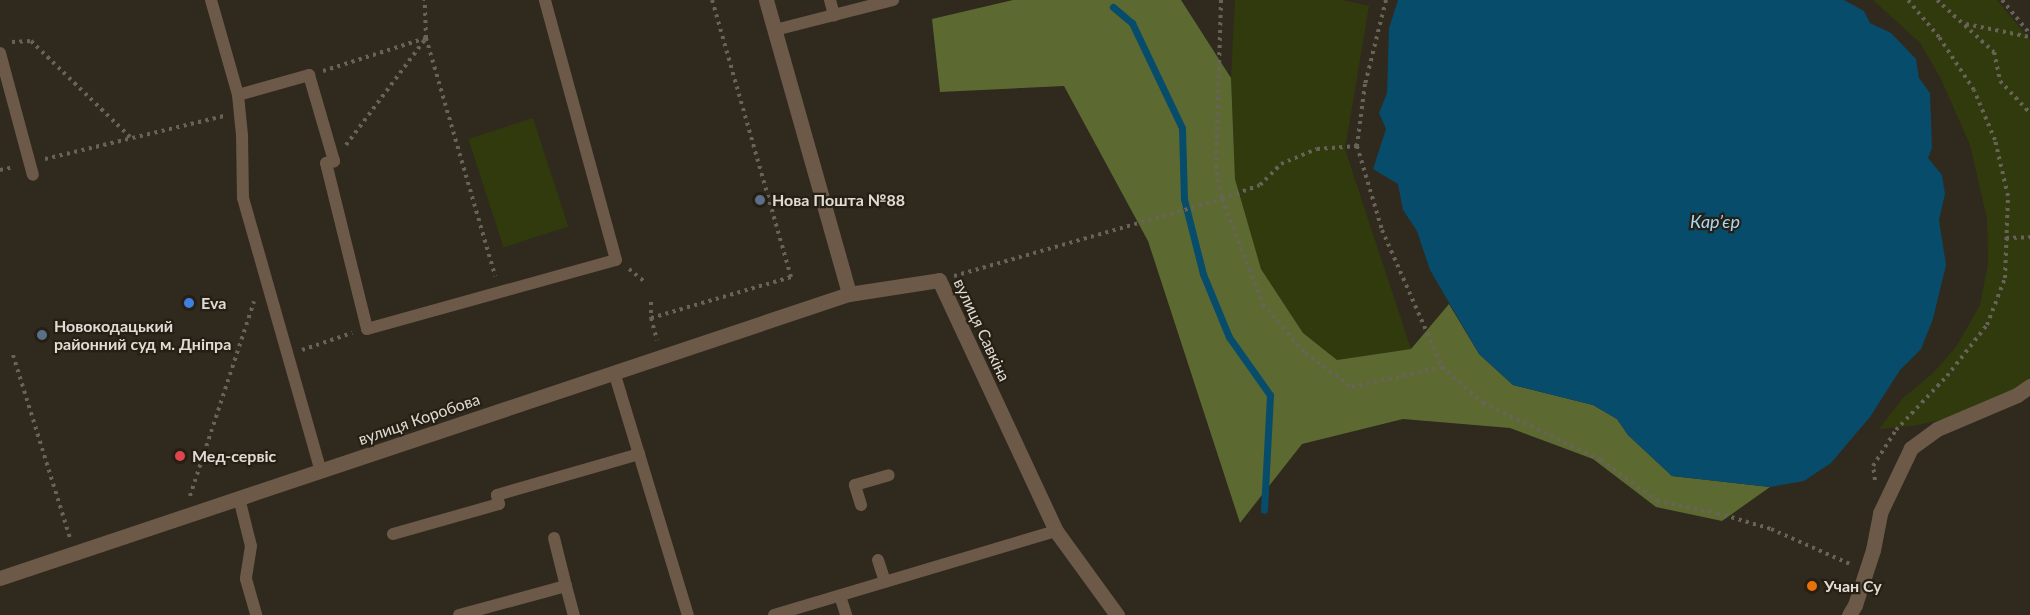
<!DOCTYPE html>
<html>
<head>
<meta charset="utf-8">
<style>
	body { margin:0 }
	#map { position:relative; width:2030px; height:615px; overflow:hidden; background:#2f291e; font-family:Lato,sans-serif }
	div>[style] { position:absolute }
	.green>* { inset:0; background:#313a0d; transform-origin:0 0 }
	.forest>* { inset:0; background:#5c6a32 }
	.water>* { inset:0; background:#074c6b }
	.stream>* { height:7px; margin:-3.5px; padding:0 3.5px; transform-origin:3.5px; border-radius:3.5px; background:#074c6b }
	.path>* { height:4px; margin-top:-2px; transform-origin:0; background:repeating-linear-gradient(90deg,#686259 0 3px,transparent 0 7.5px) }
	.lane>* { height:12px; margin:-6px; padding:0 6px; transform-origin:6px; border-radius:6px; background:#6c5948 }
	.street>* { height:15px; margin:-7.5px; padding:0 7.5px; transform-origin:7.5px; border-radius:7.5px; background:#6c5948 }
	.dots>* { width:16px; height:16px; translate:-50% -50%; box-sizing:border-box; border:3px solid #261f14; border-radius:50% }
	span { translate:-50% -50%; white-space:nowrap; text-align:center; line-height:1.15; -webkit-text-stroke:4.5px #261f14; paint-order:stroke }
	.poi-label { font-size:16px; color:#e0dcd5; font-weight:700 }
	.left { translate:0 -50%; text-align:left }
	.street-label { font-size:16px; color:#e0dcd5 }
	.water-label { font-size:18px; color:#a6d7f5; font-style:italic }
</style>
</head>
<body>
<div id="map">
	<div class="green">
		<i style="clip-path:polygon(1235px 0,1342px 0,1369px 6px,1345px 149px,1411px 349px,1337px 360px,1303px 333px,1261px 269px,1235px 179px,1231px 78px)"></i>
		<i style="clip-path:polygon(1873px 0,1997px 0,2030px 40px,2030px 382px,1972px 413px,1913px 426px,1879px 429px,1903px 398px,1933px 373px,1956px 347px,1980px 305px,1988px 263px,1987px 219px,1970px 145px,1940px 77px,1920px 43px)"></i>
		<i style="left:533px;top:118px;width:114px;height:68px;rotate:72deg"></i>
	</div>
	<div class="forest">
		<i style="clip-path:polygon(1013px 0,1181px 0,1231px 78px,1235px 179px,1261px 269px,1303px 333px,1337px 360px,1411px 349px,1449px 304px,1479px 354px,1513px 385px,1593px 405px,1617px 419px,1628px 435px,1672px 476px,1770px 487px,1722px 521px,1656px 507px,1593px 459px,1510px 428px,1403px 419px,1302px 444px,1240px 523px,1148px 241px,1064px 86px,940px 92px,932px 19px)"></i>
	</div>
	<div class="water">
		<i style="clip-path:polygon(1398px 0,1844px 0,1864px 11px,1870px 23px,1891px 33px,1916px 59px,1919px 78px,1930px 93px,1932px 148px,1928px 158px,1942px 175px,1945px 194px,1939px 220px,1946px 265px,1933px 319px,1921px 349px,1900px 370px,1870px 417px,1831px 463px,1804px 481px,1770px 487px,1672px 476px,1628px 435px,1617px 419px,1593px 405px,1513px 385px,1479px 354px,1430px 270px,1417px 231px,1403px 210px,1398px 184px,1373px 169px,1386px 129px,1379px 113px,1387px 93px,1389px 28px)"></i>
	</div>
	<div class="stream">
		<i style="left:1113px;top:7px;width:25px;rotate:40deg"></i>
		<i style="left:1132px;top:23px;width:116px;rotate:64.5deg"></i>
		<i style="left:1182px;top:128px;width:71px;rotate:88.4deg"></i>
		<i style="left:1184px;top:199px;width:77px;rotate:75.8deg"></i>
		<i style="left:1203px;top:274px;width:68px;rotate:67.6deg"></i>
		<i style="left:1229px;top:337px;width:71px;rotate:54.7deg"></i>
		<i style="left:1270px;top:395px;width:115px;rotate:93deg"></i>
	</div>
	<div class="path">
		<i style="left:1221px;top:0;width:172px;rotate:91.7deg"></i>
		<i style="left:1216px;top:172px;width:28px;rotate:77deg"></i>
		<i style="left:1222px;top:199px;width:113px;rotate:68.7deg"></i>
		<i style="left:1263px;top:304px;width:65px;rotate:49.4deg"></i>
		<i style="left:1305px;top:353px;width:58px;rotate:35.9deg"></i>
		<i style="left:1352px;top:387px;width:92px;rotate:-12.5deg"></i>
		<i style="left:1386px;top:0;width:87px;rotate:104deg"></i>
		<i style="left:1365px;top:84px;width:63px;rotate:97.4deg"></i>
		<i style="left:1357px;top:146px;width:88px;rotate:73.4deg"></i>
		<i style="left:1382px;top:230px;width:150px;rotate:66.3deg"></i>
		<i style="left:1442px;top:367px;width:55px;rotate:41.3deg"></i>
		<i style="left:1483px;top:403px;width:131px;rotate:25.8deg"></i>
		<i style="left:1601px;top:460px;width:69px;rotate:36.2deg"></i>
		<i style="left:1657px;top:501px;width:61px;rotate:11.3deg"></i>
		<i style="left:1717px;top:513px;width:56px;rotate:16.5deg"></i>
		<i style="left:1771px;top:529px;width:86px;rotate:23.9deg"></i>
		<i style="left:1937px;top:0;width:77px;rotate:42.4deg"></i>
		<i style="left:1994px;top:52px;width:30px;rotate:78deg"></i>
		<i style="left:2000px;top:81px;width:44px;rotate:46.8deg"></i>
		<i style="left:2002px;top:0;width:44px;rotate:50.5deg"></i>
		<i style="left:1966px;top:24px;width:65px;rotate:11.5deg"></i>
		<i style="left:426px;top:38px;width:248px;rotate:73.8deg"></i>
		<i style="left:12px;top:42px;width:19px;rotate:-3deg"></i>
		<i style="left:31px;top:41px;width:138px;rotate:44.1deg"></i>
		<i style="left:323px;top:71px;width:108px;rotate:-17.8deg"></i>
		<i style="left:426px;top:38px;width:38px;rotate:-92deg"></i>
		<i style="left:346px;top:145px;width:134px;rotate:-53.2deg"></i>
		<i style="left:45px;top:159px;width:184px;rotate:-13.5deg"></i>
		<i style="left:0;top:170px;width:14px;rotate:-12deg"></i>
		<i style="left:2006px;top:238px;width:24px;rotate:-2deg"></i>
		<i style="left:629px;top:269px;width:21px;rotate:39deg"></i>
		<i style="left:954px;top:276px;width:279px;rotate:-16deg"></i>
		<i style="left:1222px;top:199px;width:40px;rotate:-20.2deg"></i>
		<i style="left:1260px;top:185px;width:30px;rotate:-45deg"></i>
		<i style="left:1281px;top:164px;width:39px;rotate:-23deg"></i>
		<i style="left:1317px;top:149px;width:40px;rotate:-4.3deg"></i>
		<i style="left:651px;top:302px;width:16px;rotate:90deg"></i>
		<i style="left:651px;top:318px;width:23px;rotate:75deg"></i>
		<i style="left:651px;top:318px;width:146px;rotate:-16.3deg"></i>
		<i style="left:791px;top:277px;width:288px;rotate:-105.9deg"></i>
		<i style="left:302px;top:350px;width:53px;rotate:-18.8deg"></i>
		<i style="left:13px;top:355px;width:192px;rotate:72.7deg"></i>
		<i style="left:1875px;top:480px;width:14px;rotate:-98deg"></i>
		<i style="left:1873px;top:466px;width:43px;rotate:-57.4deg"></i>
		<i style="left:1896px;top:430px;width:74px;rotate:-46.6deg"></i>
		<i style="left:1947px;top:376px;width:65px;rotate:-51.9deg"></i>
		<i style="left:1987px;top:325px;width:50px;rotate:-69deg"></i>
		<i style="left:2005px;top:278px;width:82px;rotate:-87.9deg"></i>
		<i style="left:2008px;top:196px;width:57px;rotate:-103.1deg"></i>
		<i style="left:1995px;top:140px;width:54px;rotate:-112.8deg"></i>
		<i style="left:1974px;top:90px;width:64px;rotate:-123.4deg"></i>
		<i style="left:1939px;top:37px;width:48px;rotate:-130deg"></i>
		<i style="left:190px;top:496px;width:205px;rotate:-71.8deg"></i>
	</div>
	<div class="lane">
		<i style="left:211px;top:0;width:99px;rotate:74.1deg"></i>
		<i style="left:238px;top:95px;width:40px;rotate:84.3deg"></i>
		<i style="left:242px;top:135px;width:63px;rotate:89.1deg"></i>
		<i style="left:243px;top:198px;width:284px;rotate:74.1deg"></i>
		<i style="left:830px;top:0;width:16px;rotate:75deg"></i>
		<i style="left:775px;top:30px;width:122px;rotate:-14.3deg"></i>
		<i style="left:0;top:53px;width:126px;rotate:74.9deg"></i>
		<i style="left:238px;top:95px;width:74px;rotate:-15.7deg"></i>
		<i style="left:309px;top:75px;width:90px;rotate:73.8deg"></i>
		<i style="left:334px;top:161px;width:8px;rotate:166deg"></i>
		<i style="left:326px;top:163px;width:171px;rotate:76.1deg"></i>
		<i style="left:367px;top:329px;width:258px;rotate:-15.5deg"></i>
		<i style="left:616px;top:260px;width:270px;rotate:-105.3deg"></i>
		<i style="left:614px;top:372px;width:254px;rotate:73.1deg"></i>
		<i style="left:239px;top:498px;width:49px;rotate:76deg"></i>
		<i style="left:251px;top:546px;width:33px;rotate:99deg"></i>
		<i style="left:246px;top:579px;width:37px;rotate:74deg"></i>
		<i style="left:861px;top:505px;width:21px;rotate:-107deg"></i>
		<i style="left:855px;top:485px;width:35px;rotate:-16deg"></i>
		<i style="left:393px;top:534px;width:110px;rotate:-15.8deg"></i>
		<i style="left:499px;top:504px;width:9px;rotate:-103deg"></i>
		<i style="left:497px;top:495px;width:148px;rotate:-16.1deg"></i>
		<i style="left:554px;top:538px;width:49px;rotate:76deg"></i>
		<i style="left:878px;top:560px;width:23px;rotate:72deg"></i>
		<i style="left:840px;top:596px;width:20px;rotate:72deg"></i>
		<i style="left:459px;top:615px;width:111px;rotate:-15.2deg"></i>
		<i style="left:566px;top:586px;width:30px;rotate:75deg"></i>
		<i style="left:774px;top:615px;width:294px;rotate:-16.6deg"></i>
	</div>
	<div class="street">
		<i style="left:766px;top:0;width:305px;rotate:74.2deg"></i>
		<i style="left:0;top:578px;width:895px;rotate:-18.5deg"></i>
		<i style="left:849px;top:294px;width:91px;rotate:-8.8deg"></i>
		<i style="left:939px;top:280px;width:277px;rotate:65deg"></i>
		<i style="left:1056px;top:531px;width:104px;rotate:54deg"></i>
		<i style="left:1849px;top:615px;width:12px;rotate:-59deg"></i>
		<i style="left:1855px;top:605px;width:58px;rotate:-71.9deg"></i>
		<i style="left:1873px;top:550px;width:38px;rotate:-79deg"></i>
		<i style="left:1880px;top:513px;width:72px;rotate:-64.5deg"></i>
		<i style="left:1911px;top:448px;width:32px;rotate:-36deg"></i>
		<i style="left:1937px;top:429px;width:87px;rotate:-23deg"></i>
		<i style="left:2017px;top:395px;width:16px;rotate:-35deg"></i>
	</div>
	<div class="dots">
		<i style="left:760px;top:200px;background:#5c6f8a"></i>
		<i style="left:189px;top:303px;background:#3f7fe0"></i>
		<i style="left:42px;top:335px;background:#5c6f8a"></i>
		<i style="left:180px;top:456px;background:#e0444e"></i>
		<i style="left:1812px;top:586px;background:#e8710a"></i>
	</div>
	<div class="poi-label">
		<span class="left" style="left:772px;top:200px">Нова Пошта №88</span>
		<span class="left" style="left:201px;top:303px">Eva</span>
		<span class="left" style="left:54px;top:335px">Новокодацький<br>районний суд м. Дніпра</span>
		<span class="left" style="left:192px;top:456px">Мед-сервіс</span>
		<span class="left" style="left:1824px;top:586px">Учан Су</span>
	</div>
	<div class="street-label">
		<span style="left:982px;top:330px;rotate:65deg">вулиця Савкіна</span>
		<span style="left:419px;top:419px;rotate:-19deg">вулиця Коробова</span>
	</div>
	<div class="water-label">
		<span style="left:1715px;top:221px">Кар’єр</span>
	</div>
</div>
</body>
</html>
